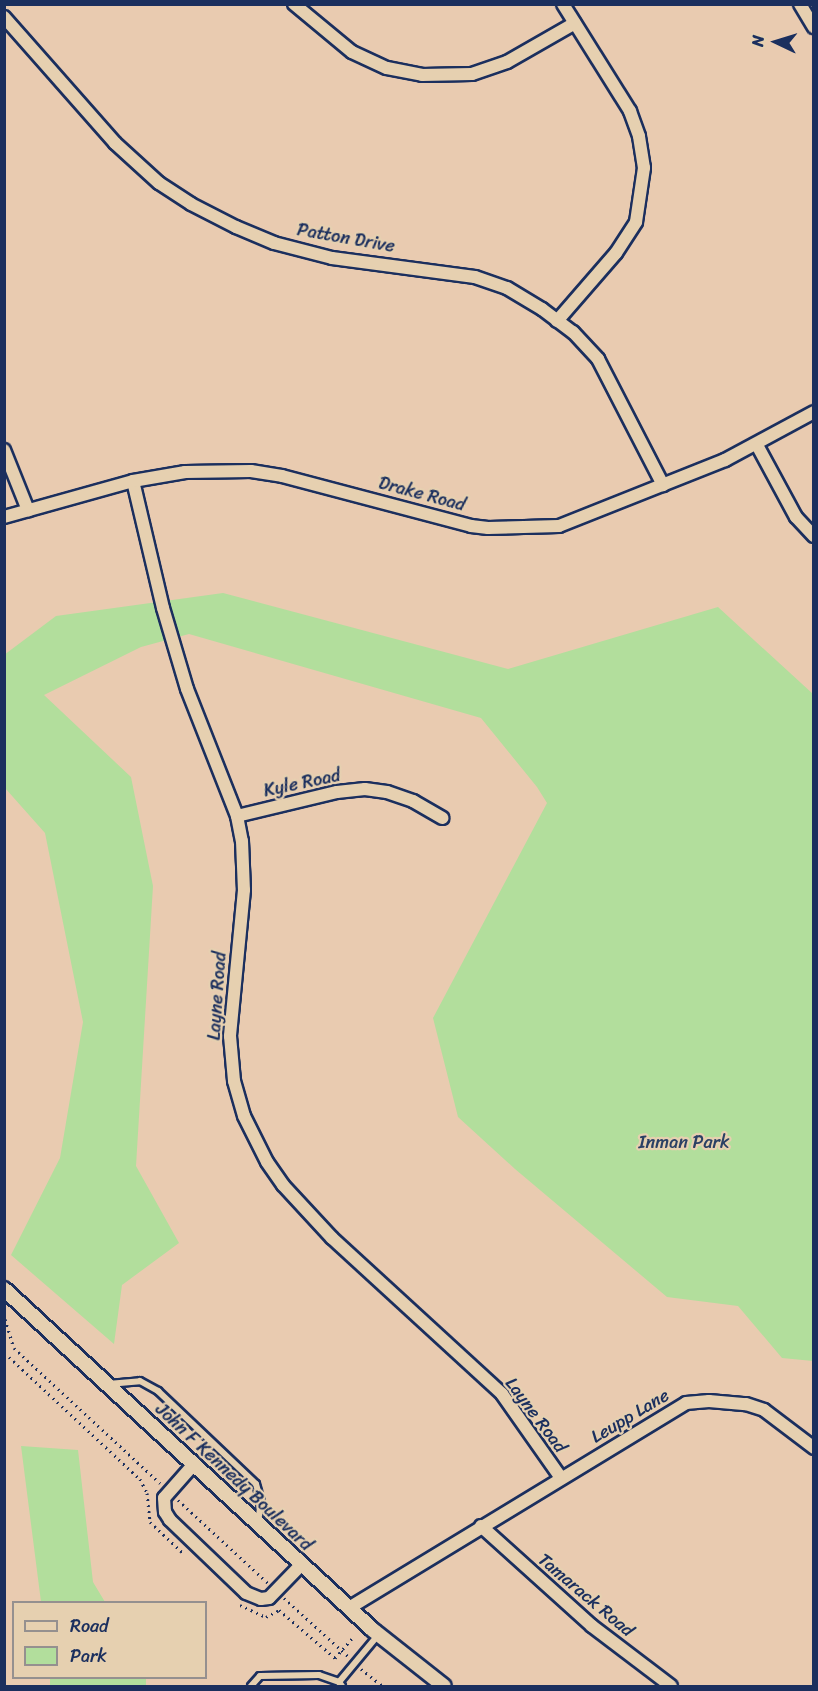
<!DOCTYPE html>
<html>
<head>
<meta charset="utf-8">
<style>
	body { margin:0 }
	#map { position:relative; width:818px; height:1691px; overflow:hidden; background:#e9cbb0; font-family:Sriracha,sans-serif }
	div>[style] { position:absolute }
	.green>* { inset:0; background:#b2de9c; transform-origin:0 0 }
	.path>* { height:3px; margin-top:-1.5px; transform-origin:0; background:repeating-linear-gradient(90deg,#1b2f5e 0 1.5px,transparent 0 6px) }
	.roads { filter:drop-shadow(2px 0 #1b2f5e) drop-shadow(-2px 0 #1b2f5e) drop-shadow(0 2px #1b2f5e) drop-shadow(0 -2px #1b2f5e) }
	.service>* { height:6px; margin:-3px; padding:0 3px; transform-origin:3px; border-radius:3px; background:#e6d0b0 }
	.minor>* { height:12px; margin:-6px; padding:0 6px; transform-origin:6px; border-radius:6px; background:#e6d0b0 }
	.tertiary>* { height:14px; margin:-7px; padding:0 7px; transform-origin:7px; border-radius:7px; background:#e6d0b0 }
	span { translate:-50% -50%; white-space:nowrap; text-align:center; line-height:1.15; -webkit-text-stroke:4.5px #e6d0b0; paint-order:stroke }
	.street-label { font-size:18px; color:#1b2f5e }
	.park-label { font-size:18px; color:#2a4064 }
	.frame { position:absolute; inset:0; border:6px solid #1b2f5e; pointer-events:none }
	.legend { position:absolute; left:12px; top:1601px; width:195px; height:78px; box-sizing:border-box; background:#e6d0b0; border:2px solid #95908f; margin:0; padding:8px 10px; list-style:none; font-size:18px; color:#1b2f5e }
	.legend li { display:flex; align-items:center; gap:12px; height:30px }
	.legend b { width:30px; border:2px solid #95908f }
	.north { position:absolute; left:746px; top:12px; width:60px; height:60px; -webkit-text-stroke:4px #e6d0b0; paint-order:stroke; rotate:274deg; font-size:16px; font-weight:700; line-height:24px; text-align:center; color:#1b2f5e }
	.north::after { content:''; display:block; margin:auto; width:21px; height:27px; background:#1b2f5e; clip-path:polygon(50% 0,100% 100%,50% 72%,0 100%) }
</style>
</head>
<body>
<div id="map">
	<div class="green">
		<i style="clip-path:polygon(223px 593px,508px 669px,718px 607px,813px 694px,813px 1361px,782px 1358px,738px 1306px,667px 1297px,515px 1169px,458px 1117px,433px 1018px,547px 803px,537px 787px,481px 718px,189px 634px,141px 647px,44px 695px,131px 777px,153px 886px,136px 1166px,179px 1243px,122px 1285px,114px 1344px,11px 1255px,60px 1158px,83px 1022px,45px 833px,5px 788px,4px 655px,56px 616px)"></i>
		<i style="clip-path:polygon(21px 1446px,78px 1450px,93px 1582px,105px 1602px,41px 1602px)"></i>
		<i style="left:50px;top:1678px;width:96px;height:8px"></i>
	</div>
	<div class="path">
		<i style="left:5px;top:1319px;width:30px;rotate:73deg"></i>
		<i style="left:14px;top:1348px;width:199px;rotate:42.8deg"></i>
		<i style="left:9px;top:1357px;width:179px;rotate:43deg"></i>
		<i style="left:140px;top:1479px;width:16px;rotate:63deg"></i>
		<i style="left:147px;top:1493px;width:29px;rotate:84deg"></i>
		<i style="left:150px;top:1522px;width:44px;rotate:43.2deg"></i>
		<i style="left:178px;top:1500px;width:122px;rotate:42.7deg"></i>
		<i style="left:284px;top:1598px;width:86px;rotate:42.2deg"></i>
		<i style="left:240px;top:1605px;width:29px;rotate:25deg"></i>
		<i style="left:266px;top:1617px;width:15px;rotate:-28deg"></i>
		<i style="left:279px;top:1610px;width:74px;rotate:40.6deg"></i>
		<i style="left:335px;top:1658px;width:29px;rotate:-49deg"></i>
		<i style="left:361px;top:1669px;width:28px;rotate:38deg"></i>
	</div>
	<div class="roads">
		<div class="service">
			<i style="left:108px;top:1384px;width:32px;rotate:-5deg"></i>
			<i style="left:140px;top:1381px;width:21px;rotate:29deg"></i>
			<i style="left:158px;top:1391px;width:135px;rotate:43.5deg"></i>
			<i style="left:256px;top:1484px;width:18px;rotate:74deg"></i>
			<i style="left:261px;top:1501px;width:21px;rotate:98deg"></i>
			<i style="left:339px;top:1682px;width:62px;rotate:-50.2deg"></i>
			<i style="left:251px;top:1686px;width:13px;rotate:-48deg"></i>
			<i style="left:260px;top:1676px;width:59px;rotate:-1deg"></i>
			<i style="left:319px;top:1675px;width:21px;rotate:19deg"></i>
			<i style="left:339px;top:1682px;width:5px;rotate:53deg"></i>
		</div>
		<div class="minor">
			<i style="left:294px;top:4px;width:75px;rotate:39.6deg"></i>
			<i style="left:352px;top:52px;width:38px;rotate:25deg"></i>
			<i style="left:387px;top:68px;width:36px;rotate:11deg"></i>
			<i style="left:422px;top:75px;width:50px;rotate:-1.1deg"></i>
			<i style="left:472px;top:74px;width:37px;rotate:-19deg"></i>
			<i style="left:507px;top:62px;width:78px;rotate:-29.8deg"></i>
			<i style="left:800px;top:4px;width:27px;rotate:59deg"></i>
			<i style="left:4px;top:17px;width:168px;rotate:48.6deg"></i>
			<i style="left:115px;top:143px;width:59px;rotate:42.3deg"></i>
			<i style="left:159px;top:183px;width:38px;rotate:33deg"></i>
			<i style="left:191px;top:204px;width:51px;rotate:27.1deg"></i>
			<i style="left:236px;top:227px;width:41px;rotate:22.8deg"></i>
			<i style="left:274px;top:243px;width:60px;rotate:14.5deg"></i>
			<i style="left:332px;top:258px;width:144px;rotate:7.6deg"></i>
			<i style="left:475px;top:277px;width:34px;rotate:19deg"></i>
			<i style="left:507px;top:288px;width:41px;rotate:31deg"></i>
			<i style="left:542px;top:309px;width:39px;rotate:37deg"></i>
			<i style="left:573px;top:332px;width:37px;rotate:47deg"></i>
			<i style="left:598px;top:359px;width:142px;rotate:62.7deg"></i>
			<i style="left:557px;top:321px;width:90px;rotate:-49.1deg"></i>
			<i style="left:616px;top:253px;width:37px;rotate:-57deg"></i>
			<i style="left:636px;top:222px;width:55px;rotate:-81.6deg"></i>
			<i style="left:644px;top:168px;width:32px;rotate:-99deg"></i>
			<i style="left:639px;top:136px;width:27px;rotate:-110deg"></i>
			<i style="left:630px;top:111px;width:126px;rotate:-122.1deg"></i>
			<i style="left:757px;top:445px;width:82px;rotate:61.6deg"></i>
			<i style="left:796px;top:517px;width:26px;rotate:47deg"></i>
			<i style="left:4px;top:450px;width:65px;rotate:68.2deg"></i>
			<i style="left:133px;top:481px;width:130px;rotate:76.7deg"></i>
			<i style="left:163px;top:608px;width:84px;rotate:73.5deg"></i>
			<i style="left:187px;top:689px;width:136px;rotate:68.5deg"></i>
			<i style="left:237px;top:816px;width:25px;rotate:79deg"></i>
			<i style="left:242px;top:841px;width:49px;rotate:87.7deg"></i>
			<i style="left:244px;top:890px;width:147px;rotate:95.5deg"></i>
			<i style="left:230px;top:1036px;width:45px;rotate:84.9deg"></i>
			<i style="left:234px;top:1081px;width:36px;rotate:74deg"></i>
			<i style="left:244px;top:1116px;width:51px;rotate:63.4deg"></i>
			<i style="left:267px;top:1162px;width:28px;rotate:55deg"></i>
			<i style="left:283px;top:1185px;width:72px;rotate:47.2deg"></i>
			<i style="left:332px;top:1238px;width:231px;rotate:42.5deg"></i>
			<i style="left:502px;top:1394px;width:103px;rotate:54.9deg"></i>
			<i style="left:4px;top:517px;width:134px;rotate:-15.6deg"></i>
			<i style="left:133px;top:481px;width:53px;rotate:-9.8deg"></i>
			<i style="left:185px;top:472px;width:66px;rotate:-0.9deg"></i>
			<i style="left:251px;top:471px;width:31px;rotate:9deg"></i>
			<i style="left:282px;top:476px;width:196px;rotate:14.8deg"></i>
			<i style="left:471px;top:526px;width:17px;rotate:7deg"></i>
			<i style="left:488px;top:528px;width:71px;rotate:-1.6deg"></i>
			<i style="left:559px;top:526px;width:179px;rotate:-21.7deg"></i>
			<i style="left:725px;top:460px;width:101px;rotate:-28.3deg"></i>
			<i style="left:237px;top:816px;width:103px;rotate:-13.5deg"></i>
			<i style="left:337px;top:792px;width:28px;rotate:-6deg"></i>
			<i style="left:365px;top:789px;width:22px;rotate:8deg"></i>
			<i style="left:387px;top:792px;width:28px;rotate:19deg"></i>
			<i style="left:413px;top:801px;width:34px;rotate:30deg"></i>
			<i style="left:194px;top:1464px;width:45px;rotate:131.4deg"></i>
			<i style="left:164px;top:1498px;width:14px;rotate:86deg"></i>
			<i style="left:165px;top:1512px;width:9px;rotate:58deg"></i>
			<i style="left:170px;top:1520px;width:105px;rotate:43.8deg"></i>
			<i style="left:246px;top:1593px;width:16px;rotate:22deg"></i>
			<i style="left:261px;top:1599px;width:8px;rotate:-7deg"></i>
			<i style="left:269px;top:1598px;width:47px;rotate:-45.9deg"></i>
			<i style="left:481px;top:1526px;width:149px;rotate:42deg"></i>
			<i style="left:592px;top:1626px;width:99px;rotate:37.2deg"></i>
			<i style="left:349px;top:1608px;width:394px;rotate:-31.3deg"></i>
			<i style="left:686px;top:1403px;width:23px;rotate:-5deg"></i>
			<i style="left:709px;top:1401px;width:37px;rotate:5deg"></i>
			<i style="left:746px;top:1404px;width:19px;rotate:18deg"></i>
			<i style="left:764px;top:1410px;width:63px;rotate:37.2deg"></i>
		</div>
		<div class="tertiary">
			<i style="left:4px;top:1289px;width:502px;rotate:42.74deg"></i>
			<i style="left:373px;top:1630px;width:90px;rotate:38.3deg"></i>
		</div>
	</div>
	<div class="street-label">
		<span style="left:346px;top:238px;rotate:10deg">Patton Drive</span>
		<span style="left:422px;top:494px;rotate:15deg">Drake Road</span>
		<span style="left:302px;top:783px;rotate:-12deg">Kyle Road</span>
		<span style="left:217px;top:996px;rotate:-86deg">Layne Road</span>
		<span style="left:536px;top:1415px;rotate:53deg">Layne Road</span>
		<span style="left:630px;top:1416px;rotate:-31deg">Leupp Lane</span>
		<span style="left:234px;top:1477px;rotate:43deg">John F Kennedy Boulevard</span>
		<span style="left:586px;top:1595px;rotate:40deg">Tamarack Road</span>
	</div>
	<div class="park-label">
		<span style="left:684px;top:1142px">Inman Park</span>
	</div>
	<div class="frame"></div>
	<ul class="legend">
	<li><b style="height:8px;background:#e6d0b0"></b>Road</li>
	<li><b style="height:16px;background:#b2de9c"></b>Park</li>
	</ul>
	<div class="north">N</div>
</div>
</body>
</html>
